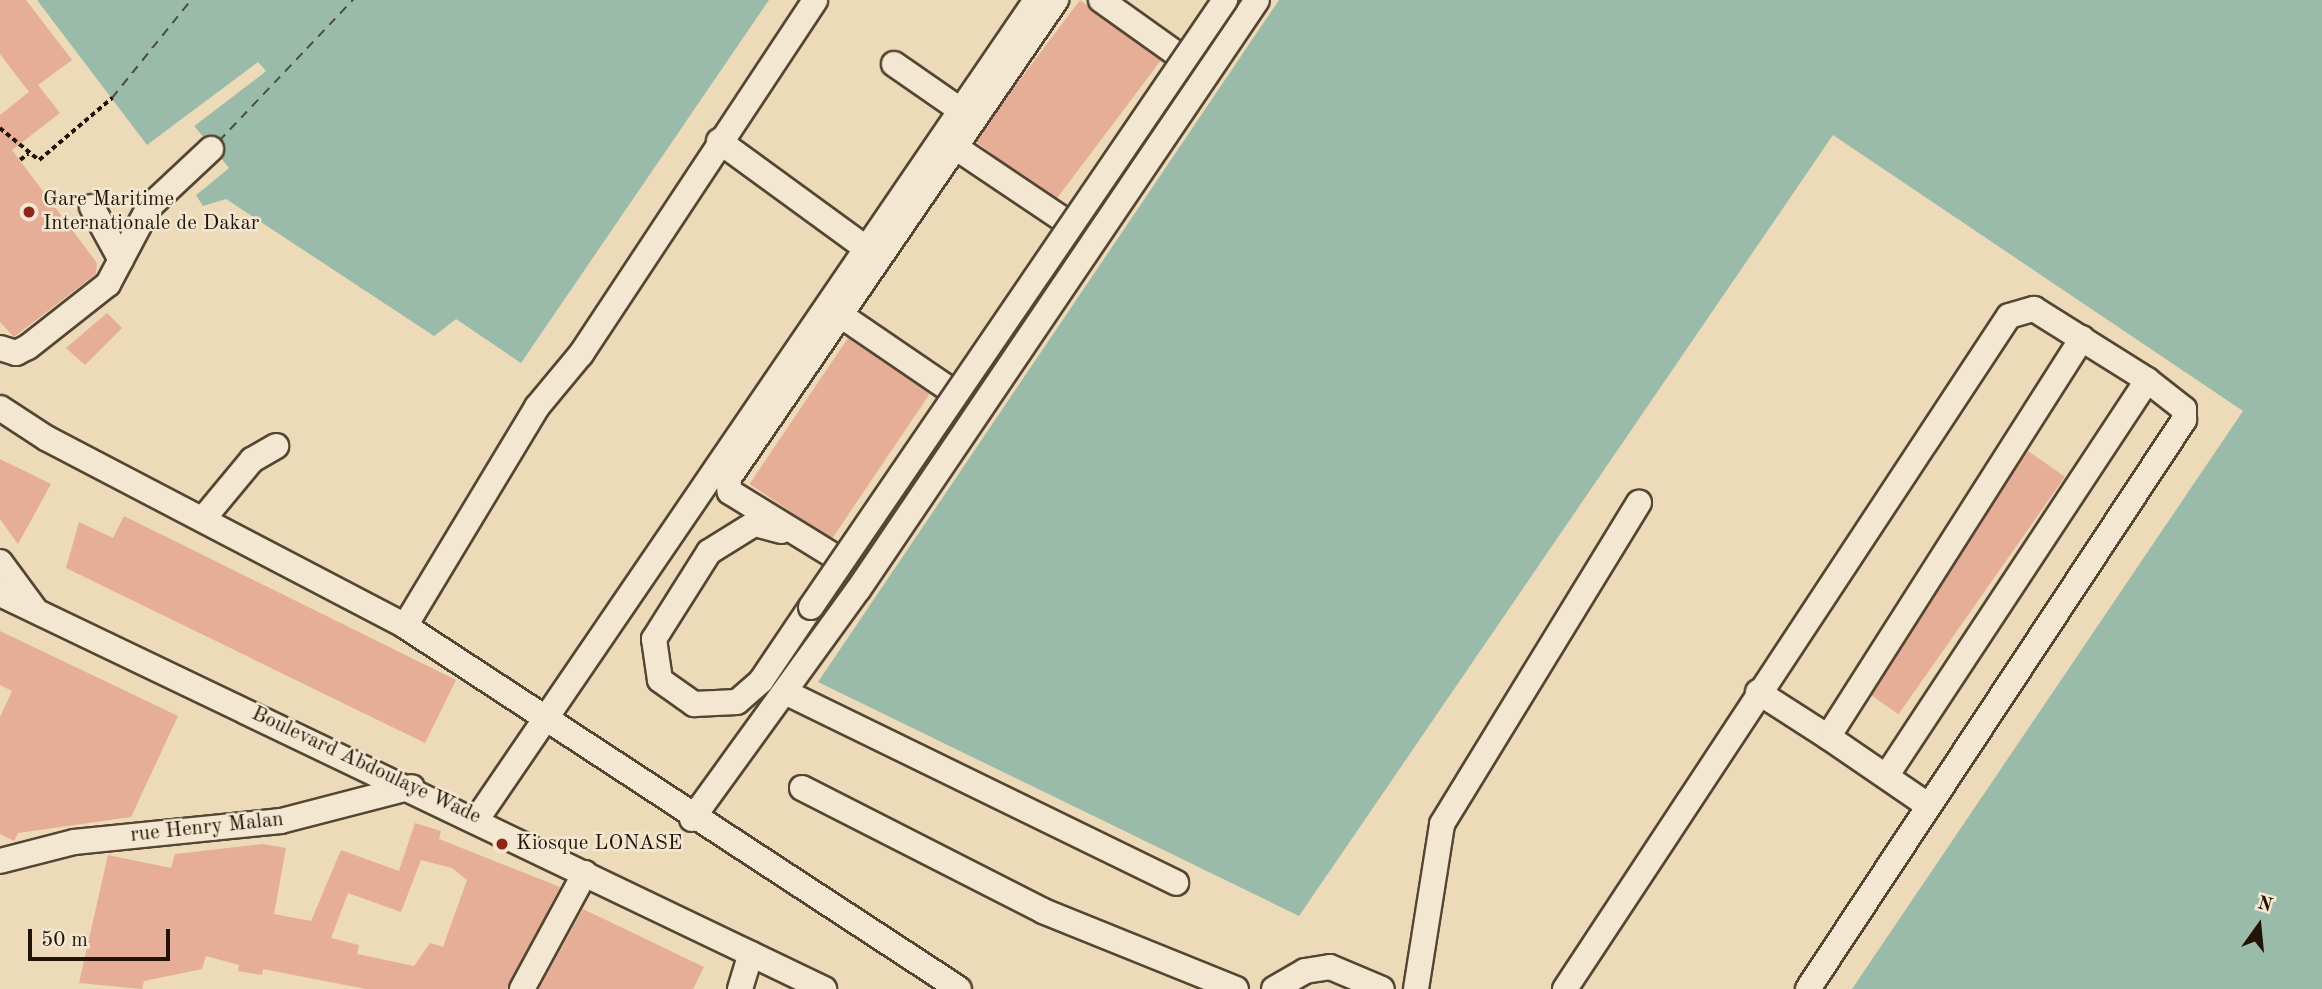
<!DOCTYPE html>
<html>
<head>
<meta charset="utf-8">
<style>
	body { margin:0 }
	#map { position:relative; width:2322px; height:989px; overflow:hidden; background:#ecdab9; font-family:"Old Standard TT",serif }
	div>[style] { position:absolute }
	.water>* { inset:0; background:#9abbaa }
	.pier>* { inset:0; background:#ecdab9 }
	.ferry>* { height:2px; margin-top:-1px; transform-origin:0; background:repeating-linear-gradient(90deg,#4b4e3f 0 9px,transparent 0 16px) }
	.building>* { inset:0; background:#e6ad97; transform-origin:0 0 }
	.path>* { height:3.5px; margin-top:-1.75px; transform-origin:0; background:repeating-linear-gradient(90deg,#211406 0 5px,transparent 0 8.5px) }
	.roads { filter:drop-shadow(2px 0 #544633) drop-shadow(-2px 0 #544633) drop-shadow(0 2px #544633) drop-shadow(0 -2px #544633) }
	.minor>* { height:24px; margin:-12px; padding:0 12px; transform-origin:12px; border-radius:12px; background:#f3e7d2 }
	.bridges { filter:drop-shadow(2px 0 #544633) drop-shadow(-2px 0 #544633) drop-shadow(0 2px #544633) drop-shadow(0 -2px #544633) }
	.minor-bridge>* { height:24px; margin:-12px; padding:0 12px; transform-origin:12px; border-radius:12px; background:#f3e7d2 }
	.dots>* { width:19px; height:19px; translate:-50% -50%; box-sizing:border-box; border:4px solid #f3e7d2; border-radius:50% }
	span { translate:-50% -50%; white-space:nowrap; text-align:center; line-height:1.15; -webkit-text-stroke:5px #f3e7d2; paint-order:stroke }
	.poi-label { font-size:21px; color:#211406 }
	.left { translate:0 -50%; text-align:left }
	.street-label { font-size:21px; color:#211406 }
	.north { position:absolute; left:2224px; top:891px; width:70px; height:70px; -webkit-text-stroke:5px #f3e7d2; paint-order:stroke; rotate:15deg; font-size:19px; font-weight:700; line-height:28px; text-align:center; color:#211406 }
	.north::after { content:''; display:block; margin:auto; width:24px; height:32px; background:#211406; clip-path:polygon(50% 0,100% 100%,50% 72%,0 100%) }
	.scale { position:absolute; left:28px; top:929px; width:142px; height:32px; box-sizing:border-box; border:4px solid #211406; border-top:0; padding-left:9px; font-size:21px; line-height:24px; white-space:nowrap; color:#211406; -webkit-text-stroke:5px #f3e7d2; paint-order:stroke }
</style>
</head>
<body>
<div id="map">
	<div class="water">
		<i style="clip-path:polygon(37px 0,769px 0,521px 363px,456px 319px,434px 336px,226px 199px,203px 206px,196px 195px,229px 168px,194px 126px,265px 72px,258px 63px,147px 145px)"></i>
		<i style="clip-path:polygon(1279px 0,2322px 0,2322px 989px,1852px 989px,2243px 411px,1833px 135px,1299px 916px,818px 682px)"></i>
	</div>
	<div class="pier">
		<i style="clip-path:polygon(258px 62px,266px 71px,194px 126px,229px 168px,196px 195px,224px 168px,190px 125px,261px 71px,257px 67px,147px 145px)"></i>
	</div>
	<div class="ferry">
		<i style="left:112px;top:98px;width:126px;rotate:-51.1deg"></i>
		<i style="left:219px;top:141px;width:195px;rotate:-46.5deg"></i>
	</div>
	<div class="building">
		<i style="clip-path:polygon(0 0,26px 0,72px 60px,38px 85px,60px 113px,12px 150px,97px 263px,96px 274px,14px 337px,0 322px,0 115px,29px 92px,0 54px)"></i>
		<i style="left:1080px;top:0;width:101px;height:176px;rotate:37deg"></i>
		<i style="clip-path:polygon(107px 313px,122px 328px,85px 365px,66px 348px)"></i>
		<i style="left:848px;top:338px;width:99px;height:176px;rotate:34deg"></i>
		<i style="left:2028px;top:451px;width:45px;height:290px;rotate:35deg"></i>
		<i style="clip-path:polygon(0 459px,51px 484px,18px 544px,0 519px)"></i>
		<i style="clip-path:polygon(124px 516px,456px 680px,425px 743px,66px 568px,79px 522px,113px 538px)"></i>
		<i style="clip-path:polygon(0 631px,178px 716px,131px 817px,18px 833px,14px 841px,0 834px,0 717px,12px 691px,0 685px)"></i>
		<i style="clip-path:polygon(evenodd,415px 823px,441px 831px,439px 839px,560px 887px,507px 989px,366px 989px,263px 969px,262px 975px,238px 971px,239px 965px,206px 956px,202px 969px,144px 981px,142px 989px,79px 983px,108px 855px,171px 868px,175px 854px,263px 844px,286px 848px,274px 914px,311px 921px,341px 850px,399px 871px,415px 823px,421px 860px,452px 868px,467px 880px,443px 947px,430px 943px,414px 966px,357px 954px,359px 945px,331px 938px,348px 893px,401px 912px,421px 860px)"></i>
		<i style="clip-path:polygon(583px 909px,704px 967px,693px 989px,539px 989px)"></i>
	</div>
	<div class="path">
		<i style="left:0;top:128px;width:50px;rotate:39.4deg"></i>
		<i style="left:39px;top:160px;width:96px;rotate:-40.3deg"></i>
		<i style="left:20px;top:160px;width:10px;rotate:-37deg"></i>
	</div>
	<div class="roads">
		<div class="minor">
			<i style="left:1101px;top:0;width:103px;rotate:35.5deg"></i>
			<i style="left:894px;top:64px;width:79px;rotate:34.7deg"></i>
			<i style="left:719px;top:141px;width:178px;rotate:36.1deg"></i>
			<i style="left:958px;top:149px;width:136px;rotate:33.9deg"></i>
			<i style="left:92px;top:207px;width:60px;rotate:61.3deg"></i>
			<i style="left:842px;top:316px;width:137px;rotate:34.3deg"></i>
			<i style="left:0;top:348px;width:17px;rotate:17deg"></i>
			<i style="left:16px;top:353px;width:13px;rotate:-27deg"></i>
			<i style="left:28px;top:347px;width:102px;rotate:-38.2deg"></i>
			<i style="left:108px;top:284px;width:87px;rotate:-62deg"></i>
			<i style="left:149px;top:207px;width:85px;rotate:-43.1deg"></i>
			<i style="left:0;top:408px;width:55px;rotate:33.1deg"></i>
			<i style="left:46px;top:438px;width:405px;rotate:27.6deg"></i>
			<i style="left:405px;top:626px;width:662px;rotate:33.23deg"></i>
			<i style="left:203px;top:519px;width:77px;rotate:-50.3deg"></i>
			<i style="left:252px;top:460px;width:28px;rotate:-30deg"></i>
			<i style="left:781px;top:531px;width:28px;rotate:-165deg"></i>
			<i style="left:754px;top:524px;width:53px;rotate:148.1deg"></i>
			<i style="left:709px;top:552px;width:103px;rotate:122.3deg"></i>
			<i style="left:654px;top:639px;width:41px;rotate:81.7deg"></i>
			<i style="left:660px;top:680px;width:42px;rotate:35.2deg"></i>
			<i style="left:694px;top:704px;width:43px;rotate:-2.7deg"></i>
			<i style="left:737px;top:702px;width:32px;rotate:-41deg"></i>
			<i style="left:761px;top:681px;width:89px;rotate:-56deg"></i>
			<i style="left:842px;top:561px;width:132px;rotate:-148.4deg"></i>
			<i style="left:730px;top:492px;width:13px;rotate:-99deg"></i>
			<i style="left:728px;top:479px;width:581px;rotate:-55.6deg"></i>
			<i style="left:0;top:562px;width:57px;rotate:53.5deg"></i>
			<i style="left:0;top:594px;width:914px;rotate:25.61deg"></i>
			<i style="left:405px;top:626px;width:256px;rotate:-58.9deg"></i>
			<i style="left:537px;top:407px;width:69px;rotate:-50.3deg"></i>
			<i style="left:581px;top:354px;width:424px;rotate:-56.5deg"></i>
			<i style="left:1758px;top:692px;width:83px;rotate:32.7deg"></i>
			<i style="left:787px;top:693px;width:433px;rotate:26deg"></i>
			<i style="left:1887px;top:775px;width:473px;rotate:-56.6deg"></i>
			<i style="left:802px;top:788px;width:271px;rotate:27deg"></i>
			<i style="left:1043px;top:911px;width:208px;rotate:22deg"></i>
			<i style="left:1926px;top:804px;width:119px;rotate:-145.6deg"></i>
			<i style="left:1828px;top:737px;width:473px;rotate:-57.5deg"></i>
			<i style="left:477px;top:819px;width:992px;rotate:-55.68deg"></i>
			<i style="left:692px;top:819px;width:283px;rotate:-54.1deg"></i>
			<i style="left:858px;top:590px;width:712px;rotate:-55.93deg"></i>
			<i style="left:0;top:861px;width:76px;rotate:-14.4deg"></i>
			<i style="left:74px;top:842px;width:208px;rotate:-5.8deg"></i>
			<i style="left:281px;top:821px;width:135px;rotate:-14.5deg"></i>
			<i style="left:522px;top:989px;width:132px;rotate:-61.5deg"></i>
			<i style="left:740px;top:989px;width:37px;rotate:-73deg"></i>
			<i style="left:1274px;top:989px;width:36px;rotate:-30deg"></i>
			<i style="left:1305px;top:971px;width:25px;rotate:-9deg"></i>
			<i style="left:1330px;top:967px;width:56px;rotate:22.9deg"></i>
			<i style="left:1416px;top:989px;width:167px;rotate:-81deg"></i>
			<i style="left:1442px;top:824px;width:377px;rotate:-58.5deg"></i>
			<i style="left:1565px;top:989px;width:806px;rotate:-56.59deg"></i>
			<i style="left:2009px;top:316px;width:26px;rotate:-16deg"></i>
			<i style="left:2034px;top:309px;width:133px;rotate:32.1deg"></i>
			<i style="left:2147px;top:380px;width:47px;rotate:38.1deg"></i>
			<i style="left:2184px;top:409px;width:11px;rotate:90deg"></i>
			<i style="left:2184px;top:420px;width:682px;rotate:123.46deg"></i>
		</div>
	</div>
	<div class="bridges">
		<div class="minor-bridge">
			<i style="left:811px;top:607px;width:735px;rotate:-55.7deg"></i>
		</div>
	</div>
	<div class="dots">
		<i style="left:29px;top:212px;background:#8f2418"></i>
		<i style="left:502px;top:844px;background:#8f2418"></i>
	</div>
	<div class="poi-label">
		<span class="left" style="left:43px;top:212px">Gare Maritime<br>Internationale de Dakar</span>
		<span class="left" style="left:516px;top:844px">Kiosque LONASE</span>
	</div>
	<div class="street-label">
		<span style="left:366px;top:766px;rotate:25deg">Boulevard Abdoulaye Wade</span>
		<span style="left:207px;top:828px;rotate:-6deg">rue Henry Malan</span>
	</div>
	<div class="north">N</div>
	<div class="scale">50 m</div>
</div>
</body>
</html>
